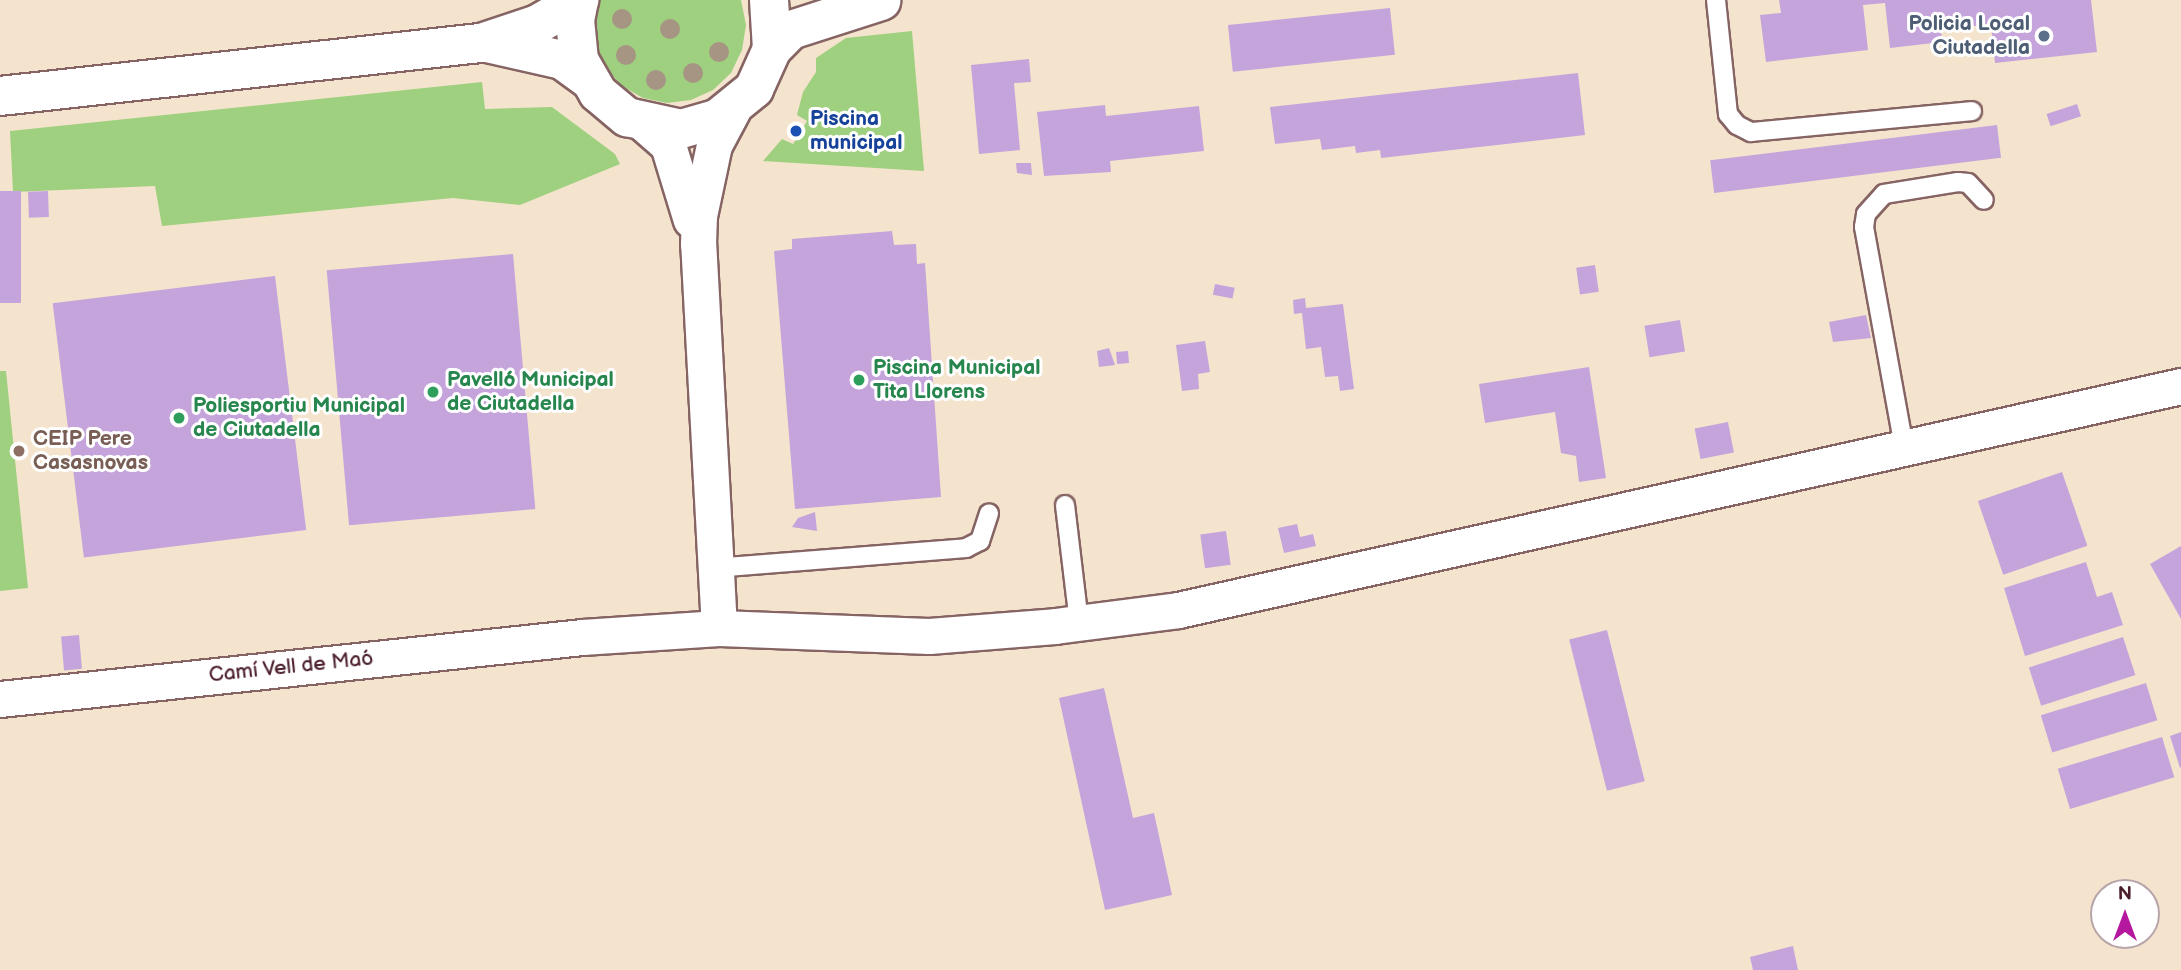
<!DOCTYPE html>
<html>
<head>
<meta charset="utf-8">
<style>
	body { margin:0 }
	#map { position:relative; width:2181px; height:970px; overflow:hidden; background:#f5e4cd; font-family:"Balsamiq Sans",sans-serif }
	div>[style] { position:absolute }
	.green>* { inset:0; background:#9fd07f }
	.building>* { inset:0; background:#c5a4dc; transform-origin:0 0 }
	.roads { filter:drop-shadow(2px 0 #866464) drop-shadow(-2px 0 #866464) drop-shadow(0 2px #866464) drop-shadow(0 -2px #866464) }
	.lane>* { height:18px; margin:-9px; padding:0 9px; transform-origin:9px; border-radius:9px; background:#fff }
	.street>* { height:35px; margin:-17.5px; padding:0 17.5px; transform-origin:17.5px; border-radius:17.5px; background:#fff }
	.secondary>* { height:38px; margin:-19px; padding:0 19px; transform-origin:19px; border-radius:19px; background:#fff }
	.trees>* { width:20px; height:20px; margin:-10px; border-radius:50%; background:#a59582 }
	.dots>* { width:19px; height:19px; translate:-50% -50%; box-sizing:border-box; border:4px solid #fff; border-radius:50% }
	span { translate:-50% -50%; white-space:nowrap; text-align:center; line-height:1.15; -webkit-text-stroke:6px #fff; paint-order:stroke }
	.service-label { font-size:21px; color:#4e5e75; font-weight:700 }
	.right { translate:-100% -50%; text-align:right }
	.transit-label { font-size:21px; color:#164399; font-weight:700 }
	.left { translate:0 -50%; text-align:left }
	.leisure-label { font-size:21px; color:#27864d; font-weight:700 }
	.education-label { font-size:21px; color:#785e54; font-weight:700 }
	.street-label { font-size:21px; color:#4a1f2b }
	.north { position:absolute; left:2090px; top:879px; width:70px; height:70px; box-sizing:border-box; background:#fff; border:2px solid #b7a5aa; border-radius:50%; rotate:0deg; font-size:19px; font-weight:700; line-height:28px; text-align:center; color:#4a1f2b }
	.north::after { content:''; display:block; margin:auto; width:24px; height:32px; background:#b5179e; clip-path:polygon(50% 0,100% 100%,50% 72%,0 100%) }
</style>
</head>
<body>
<div id="map">
	<div class="green">
		<i style="clip-path:polygon(600px 0,741px 0,746px 25px,742px 50px,731px 73px,713px 90px,691px 100px,667px 103px,643px 98px,622px 86px,605px 67px,596px 45px,594px 21px)"></i>
		<i style="clip-path:polygon(912px 31px,924px 171px,763px 161px,782px 139px,793px 144px,807px 121px,797px 115px,803px 92px,816px 72px,816px 58px,846px 38px)"></i>
		<i style="clip-path:polygon(482px 82px,485px 109px,552px 107px,615px 154px,620px 164px,520px 205px,453px 198px,162px 226px,155px 186px,13px 192px,10px 131px)"></i>
		<i style="clip-path:polygon(0 371px,6px 371px,28px 588px,0 591px)"></i>
	</div>
	<div class="building">
		<i style="clip-path:polygon(1779px 0,2091px 0,2097px 52px,1995px 63px,1991px 24px,1941px 30px,1942px 42px,1890px 48px,1885px 3px,1863px 5px,1868px 50px,1766px 62px,1760px 15px,1781px 13px)"></i>
		<i style="left:1390px;top:8px;width:47px;height:163px;rotate:84deg"></i>
		<i style="clip-path:polygon(1029px 59px,1031px 82px,1014px 83px,1020px 150px,979px 154px,971px 65px)"></i>
		<i style="clip-path:polygon(1578px 73px,1585px 135px,1381px 158px,1380px 150px,1356px 153px,1355px 146px,1322px 150px,1320px 139px,1275px 144px,1270px 107px)"></i>
		<i style="left:2077px;top:104px;width:13px;height:32px;rotate:72deg"></i>
		<i style="clip-path:polygon(1105px 105px,1106px 116px,1199px 106px,1204px 151px,1110px 161px,1111px 172px,1044px 176px,1037px 112px)"></i>
		<i style="left:1997px;top:125px;width:33px;height:289px;rotate:83deg"></i>
		<i style="clip-path:polygon(1016px 163px,1031px 163px,1032px 175px,1017px 173px)"></i>
		<i style="left:21px;top:191px;width:112px;height:21px;rotate:90deg"></i>
		<i style="left:48px;top:191px;width:26px;height:20px;rotate:88deg"></i>
		<i style="clip-path:polygon(892px 231px,894px 245px,916px 244px,917px 264px,925px 263px,941px 497px,795px 509px,774px 251px,792px 249px,792px 239px)"></i>
		<i style="left:513px;top:254px;width:256px;height:187px;rotate:85deg"></i>
		<i style="left:1595px;top:265px;width:27px;height:19px;rotate:82deg"></i>
		<i style="left:275px;top:276px;width:256px;height:224px;rotate:83deg"></i>
		<i style="left:1215px;top:284px;width:20px;height:11px;rotate:11deg"></i>
		<i style="clip-path:polygon(1305px 298px,1306px 308px,1343px 304px,1354px 389px,1340px 391px,1338px 376px,1325px 377px,1321px 347px,1306px 349px,1302px 313px,1294px 314px,1293px 300px)"></i>
		<i style="clip-path:polygon(1866px 315px,1871px 338px,1833px 342px,1829px 322px)"></i>
		<i style="left:1680px;top:320px;width:32px;height:36px;rotate:81deg"></i>
		<i style="clip-path:polygon(1205px 341px,1210px 372px,1198px 374px,1199px 389px,1182px 391px,1176px 345px)"></i>
		<i style="clip-path:polygon(1109px 348px,1115px 365px,1099px 367px,1097px 351px)"></i>
		<i style="left:1128px;top:351px;width:12px;height:12px;rotate:85deg"></i>
		<i style="clip-path:polygon(1589px 367px,1606px 478px,1579px 482px,1576px 456px,1561px 453px,1555px 412px,1485px 423px,1479px 384px)"></i>
		<i style="left:1728px;top:422px;width:31px;height:34px;rotate:79deg"></i>
		<i style="left:2062px;top:472px;width:78px;height:89px;rotate:71deg"></i>
		<i style="clip-path:polygon(815px 512px,817px 531px,792px 527px,798px 518px)"></i>
		<i style="clip-path:polygon(1297px 524px,1300px 537px,1313px 534px,1316px 546px,1284px 553px,1278px 528px)"></i>
		<i style="left:1226px;top:531px;width:34px;height:26px;rotate:82deg"></i>
		<i style="clip-path:polygon(2181px 546px,2181px 619px,2150px 564px)"></i>
		<i style="clip-path:polygon(2086px 562px,2097px 597px,2112px 592px,2123px 625px,2025px 656px,2004px 588px)"></i>
		<i style="left:1607px;top:630px;width:156px;height:39px;rotate:76deg"></i>
		<i style="left:79px;top:635px;width:34px;height:18px;rotate:85deg"></i>
		<i style="left:2123px;top:637px;width:40px;height:99px;rotate:72deg"></i>
		<i style="left:2146px;top:683px;width:39px;height:110px;rotate:73deg"></i>
		<i style="clip-path:polygon(1104px 688px,1133px 818px,1154px 813px,1172px 895px,1105px 910px,1059px 698px)"></i>
		<i style="clip-path:polygon(2181px 732px,2181px 767px,2180px 768px,2170px 736px)"></i>
		<i style="left:2162px;top:737px;width:42px;height:109px;rotate:73deg"></i>
		<i style="clip-path:polygon(1793px 946px,1798px 970px,1753px 970px,1750px 957px)"></i>
	</div>
	<div class="roads">
		<div class="lane">
			<i style="left:1716px;top:0;width:115px;rotate:84deg"></i>
			<i style="left:1728px;top:114px;width:14px;rotate:51deg"></i>
			<i style="left:1737px;top:125px;width:16px;rotate:27deg"></i>
			<i style="left:1751px;top:132px;width:222px;rotate:-5.4deg"></i>
			<i style="left:1904px;top:447px;width:224px;rotate:-100.3deg"></i>
			<i style="left:1864px;top:227px;width:13px;rotate:-81deg"></i>
			<i style="left:1866px;top:214px;width:27px;rotate:-48deg"></i>
			<i style="left:1884px;top:194px;width:75px;rotate:-9.2deg"></i>
			<i style="left:1958px;top:182px;width:10px;rotate:6deg"></i>
			<i style="left:1968px;top:183px;width:23px;rotate:47deg"></i>
			<i style="left:1065px;top:505px;width:119px;rotate:83.2deg"></i>
			<i style="left:714px;top:568px;width:253px;rotate:-4.5deg"></i>
			<i style="left:966px;top:548px;width:16px;rotate:-27deg"></i>
			<i style="left:980px;top:541px;width:29px;rotate:-72deg"></i>
		</div>
		<div class="street">
			<i style="left:644px;top:124px;width:32px;rotate:41deg"></i>
			<i style="left:668px;top:145px;width:78px;rotate:73deg"></i>
			<i style="left:719px;top:628px;width:385px;rotate:-93.1deg"></i>
			<i style="left:698px;top:244px;width:28px;rotate:-88deg"></i>
			<i style="left:699px;top:216px;width:73px;rotate:-78.1deg"></i>
			<i style="left:714px;top:145px;width:40px;rotate:-62deg"></i>
			<i style="left:0;top:699px;width:585px;rotate:-6.08deg"></i>
			<i style="left:582px;top:637px;width:137px;rotate:-3.8deg"></i>
			<i style="left:719px;top:628px;width:210px;rotate:2.2deg"></i>
			<i style="left:929px;top:636px;width:126px;rotate:-4.5deg"></i>
			<i style="left:1055px;top:626px;width:124px;rotate:-7.4deg"></i>
			<i style="left:1178px;top:610px;width:1028px;rotate:-12.59deg"></i>
		</div>
		<div class="secondary">
			<i style="left:579px;top:0;width:20px;rotate:101deg"></i>
			<i style="left:575px;top:20px;width:40px;rotate:84.3deg"></i>
			<i style="left:579px;top:60px;width:38px;rotate:60deg"></i>
			<i style="left:598px;top:93px;width:38px;rotate:40deg"></i>
			<i style="left:627px;top:117px;width:55px;rotate:12.5deg"></i>
			<i style="left:681px;top:129px;width:37px;rotate:-16deg"></i>
			<i style="left:717px;top:119px;width:48px;rotate:-39deg"></i>
			<i style="left:754px;top:89px;width:44px;rotate:-65.8deg"></i>
			<i style="left:772px;top:49px;width:49px;rotate:-93.5deg"></i>
			<i style="left:487px;top:43px;width:77px;rotate:12.8deg"></i>
			<i style="left:562px;top:60px;width:31px;rotate:36deg"></i>
			<i style="left:772px;top:49px;width:27px;rotate:-45deg"></i>
			<i style="left:791px;top:30px;width:95px;rotate:-17.9deg"></i>
			<i style="left:0;top:96px;width:484px;rotate:-6.3deg"></i>
			<i style="left:481px;top:43px;width:60px;rotate:-18.4deg"></i>
			<i style="left:538px;top:24px;width:48px;rotate:-30.3deg"></i>
		</div>
	</div>
	<div class="trees">
		<i style="left:622px;top:19px"></i>
		<i style="left:670px;top:29px"></i>
		<i style="left:719px;top:52px"></i>
		<i style="left:626px;top:55px"></i>
		<i style="left:693px;top:73px"></i>
		<i style="left:656px;top:80px"></i>
	</div>
	<div class="dots">
		<i style="left:2044px;top:36px;background:#5c6f8a"></i>
		<i style="left:796px;top:131px;background:#1a4fb4"></i>
		<i style="left:859px;top:380px;background:#2e9e5b"></i>
		<i style="left:433px;top:392px;background:#2e9e5b"></i>
		<i style="left:179px;top:418px;background:#2e9e5b"></i>
		<i style="left:19px;top:451px;background:#8d6e63"></i>
	</div>
	<div class="service-label">
		<span class="right" style="left:2030px;top:36px">Policia Local<br>Ciutadella</span>
	</div>
	<div class="transit-label">
		<span class="left" style="left:810px;top:131px">Piscina<br>municipal</span>
	</div>
	<div class="leisure-label">
		<span class="left" style="left:873px;top:380px">Piscina Municipal<br>Tita Llorens</span>
		<span class="left" style="left:447px;top:392px">Pavelló Municipal<br>de Ciutadella</span>
		<span class="left" style="left:193px;top:418px">Poliesportiu Municipal<br>de Ciutadella</span>
	</div>
	<div class="education-label">
		<span class="left" style="left:33px;top:451px">CEIP Pere<br>Casasnovas</span>
	</div>
	<div class="street-label">
		<span style="left:291px;top:667px;rotate:-6deg">Camí Vell de Maó</span>
	</div>
	<div class="north">N</div>
</div>
</body>
</html>
